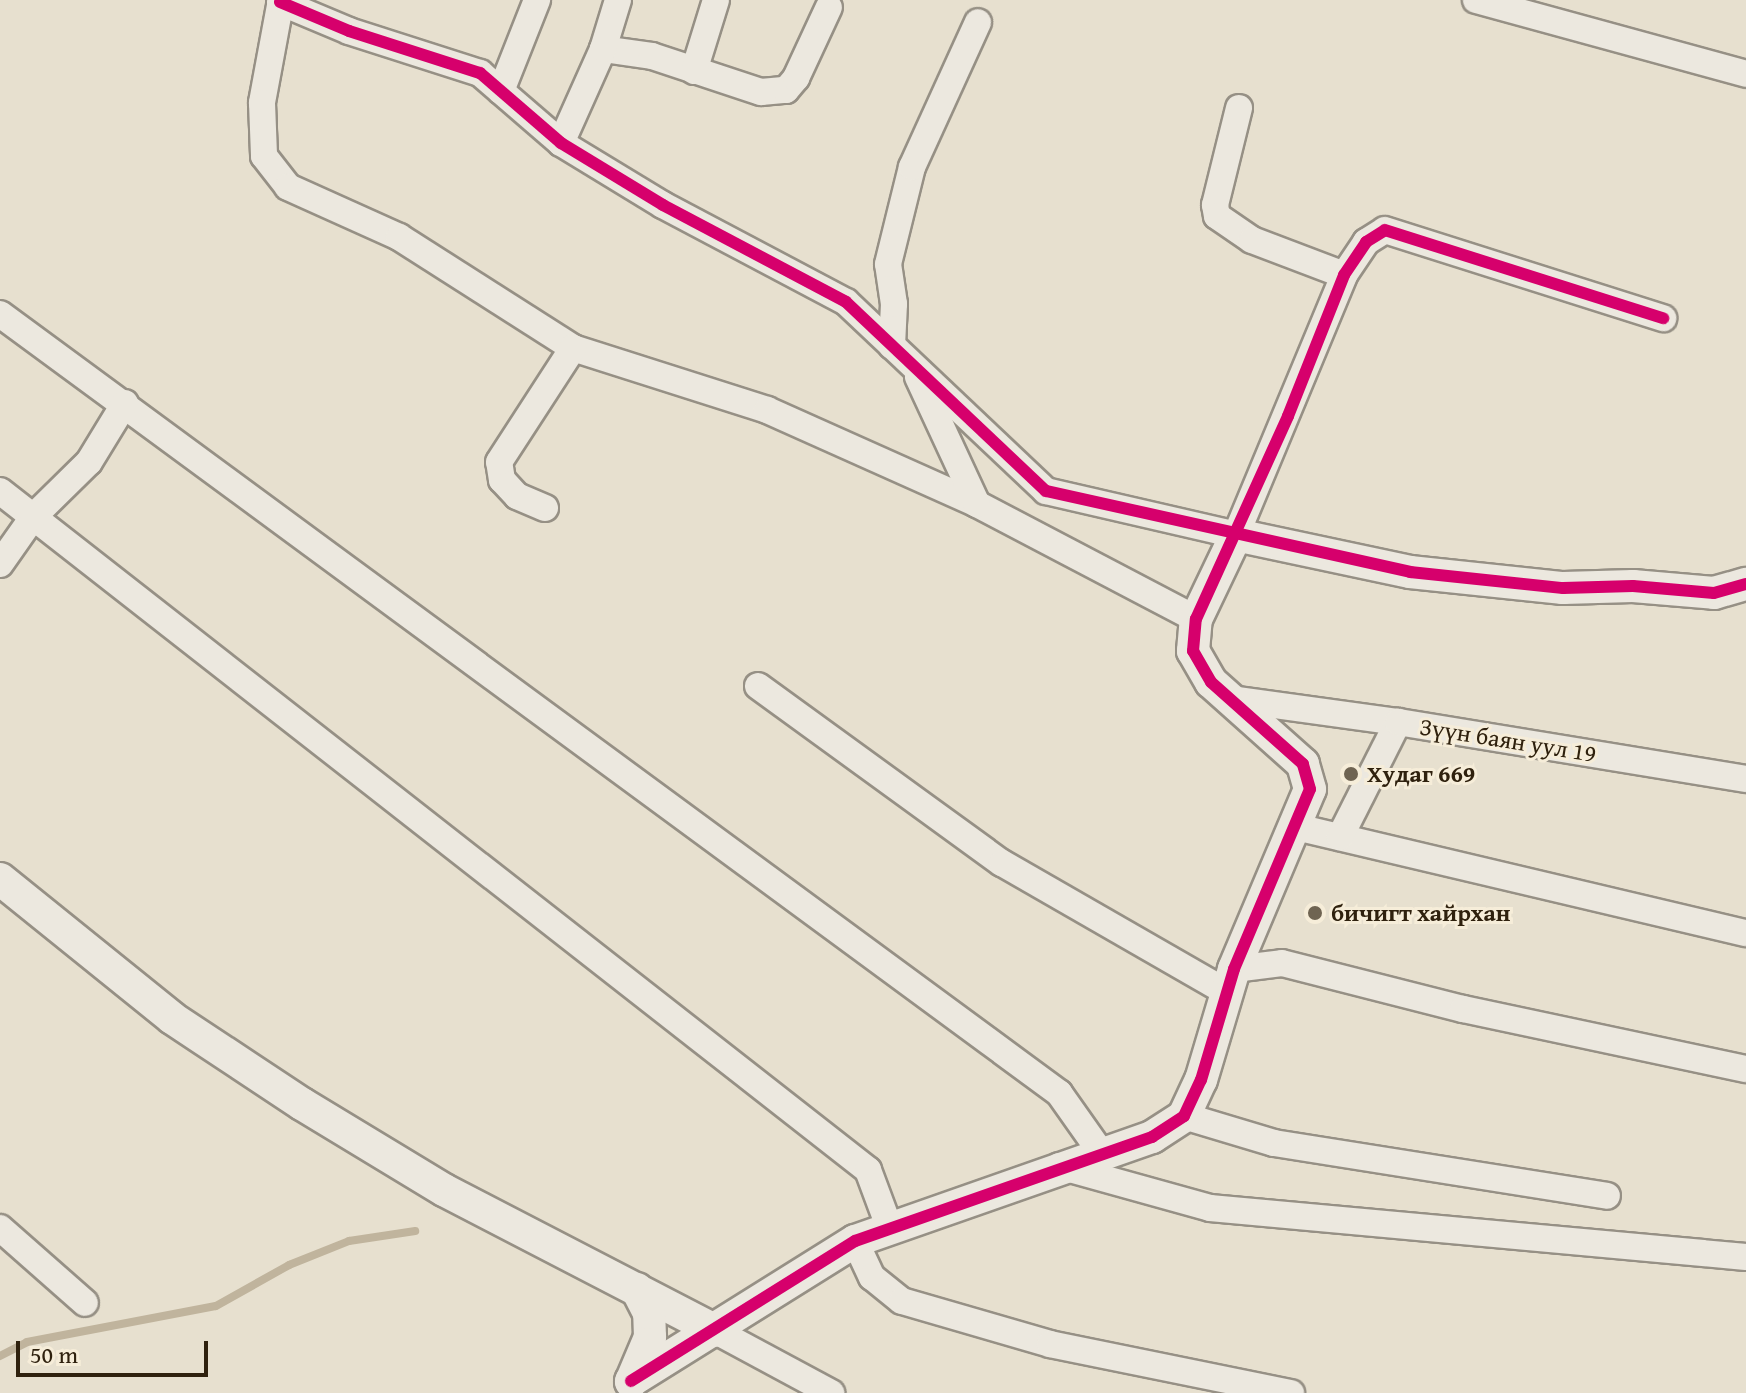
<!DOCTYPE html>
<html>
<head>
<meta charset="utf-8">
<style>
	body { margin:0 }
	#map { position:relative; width:1746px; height:1393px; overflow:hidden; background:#e7e0cf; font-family:"Gentium Book Plus",serif }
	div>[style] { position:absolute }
	.stream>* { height:8px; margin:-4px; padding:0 4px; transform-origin:4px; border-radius:4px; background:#c0b49d }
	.roads { filter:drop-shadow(2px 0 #969085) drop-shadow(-2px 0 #969085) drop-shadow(0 2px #969085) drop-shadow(0 -2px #969085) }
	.minor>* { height:26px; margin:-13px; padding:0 13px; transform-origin:13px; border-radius:13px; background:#ece8df }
	.tertiary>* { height:32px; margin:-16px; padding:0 16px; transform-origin:16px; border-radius:16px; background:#ece8df }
	.cycleway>* { height:12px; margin:-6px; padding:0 6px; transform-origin:6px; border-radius:6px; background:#d6006c }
	.dots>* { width:22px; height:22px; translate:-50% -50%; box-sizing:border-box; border:4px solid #f6edd9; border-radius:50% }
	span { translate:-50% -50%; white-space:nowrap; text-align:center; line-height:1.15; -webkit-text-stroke:6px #f6edd9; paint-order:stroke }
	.street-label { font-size:24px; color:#2f210e }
	.poi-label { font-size:24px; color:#2f210e; font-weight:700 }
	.left { translate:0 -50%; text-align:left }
	.scale { position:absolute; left:16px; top:1341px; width:192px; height:36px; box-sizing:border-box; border:4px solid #2f210e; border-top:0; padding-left:10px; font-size:24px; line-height:28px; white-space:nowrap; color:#2f210e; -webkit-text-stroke:6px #f6edd9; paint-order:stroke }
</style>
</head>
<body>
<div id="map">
	<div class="stream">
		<i style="left:0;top:1356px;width:30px;rotate:-27deg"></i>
		<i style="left:27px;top:1342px;width:192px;rotate:-10.8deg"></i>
		<i style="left:216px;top:1306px;width:84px;rotate:-29.3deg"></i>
		<i style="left:289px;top:1265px;width:65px;rotate:-21.8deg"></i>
		<i style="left:349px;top:1241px;width:67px;rotate:-8.6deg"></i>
	</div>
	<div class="roads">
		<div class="minor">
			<i style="left:281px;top:0;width:105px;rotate:100.5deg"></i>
			<i style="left:262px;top:103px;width:53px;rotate:87.8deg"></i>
			<i style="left:264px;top:156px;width:39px;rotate:52deg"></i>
			<i style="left:288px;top:187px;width:122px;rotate:24.2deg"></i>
			<i style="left:399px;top:237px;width:206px;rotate:32.5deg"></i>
			<i style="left:573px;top:348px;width:204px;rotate:17.7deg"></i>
			<i style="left:767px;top:410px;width:230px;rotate:24.1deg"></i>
			<i style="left:977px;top:504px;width:247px;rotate:27.7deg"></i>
			<i style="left:1476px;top:0;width:280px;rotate:15.3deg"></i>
			<i style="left:280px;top:2px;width:75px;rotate:22.8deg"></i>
			<i style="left:349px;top:31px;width:138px;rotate:17.8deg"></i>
			<i style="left:480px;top:73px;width:107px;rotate:40.8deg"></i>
			<i style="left:561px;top:143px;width:119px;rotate:31.3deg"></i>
			<i style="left:663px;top:205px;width:207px;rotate:27.9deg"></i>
			<i style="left:846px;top:302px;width:275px;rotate:43.4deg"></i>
			<i style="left:1046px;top:491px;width:195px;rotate:13deg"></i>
			<i style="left:1236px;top:535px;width:282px;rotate:-67.4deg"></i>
			<i style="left:1344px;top:275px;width:40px;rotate:-56deg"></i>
			<i style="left:1366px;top:242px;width:22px;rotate:-32deg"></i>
			<i style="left:1385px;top:230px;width:292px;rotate:17.6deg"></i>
			<i style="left:603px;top:49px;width:49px;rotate:8.1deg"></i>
			<i style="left:652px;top:56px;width:115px;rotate:18.3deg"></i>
			<i style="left:761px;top:92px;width:25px;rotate:-5deg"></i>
			<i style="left:786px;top:90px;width:16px;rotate:-50deg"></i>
			<i style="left:796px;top:78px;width:78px;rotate:-65.1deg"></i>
			<i style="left:694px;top:71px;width:74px;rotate:-72.8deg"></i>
			<i style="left:501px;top:91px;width:98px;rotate:-68.4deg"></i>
			<i style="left:1239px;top:108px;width:100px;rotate:103.9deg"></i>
			<i style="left:1215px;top:205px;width:11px;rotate:80deg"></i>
			<i style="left:1217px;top:216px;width:42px;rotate:34.4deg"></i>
			<i style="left:1252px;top:240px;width:98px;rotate:20.8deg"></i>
			<i style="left:561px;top:143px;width:103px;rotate:-65.9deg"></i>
			<i style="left:603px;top:49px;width:51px;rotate:-73deg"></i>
			<i style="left:0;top:314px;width:1315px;rotate:36.34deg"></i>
			<i style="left:1059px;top:1093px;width:75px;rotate:54.8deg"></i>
			<i style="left:892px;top:346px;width:42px;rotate:-87.3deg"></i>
			<i style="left:894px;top:304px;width:40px;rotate:-98.5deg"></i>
			<i style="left:888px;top:264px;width:100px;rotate:-76.1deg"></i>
			<i style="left:912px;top:167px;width:159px;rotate:-65.5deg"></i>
			<i style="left:918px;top:377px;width:140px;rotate:65.1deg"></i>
			<i style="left:0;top:491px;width:1102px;rotate:38.03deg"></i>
			<i style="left:868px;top:1170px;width:63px;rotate:69.6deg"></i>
			<i style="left:545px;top:508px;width:30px;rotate:-157deg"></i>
			<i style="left:517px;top:496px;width:22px;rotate:-133deg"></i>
			<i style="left:502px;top:480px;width:18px;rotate:-99deg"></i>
			<i style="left:499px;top:462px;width:136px;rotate:-57deg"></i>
			<i style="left:0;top:564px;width:57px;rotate:-54.9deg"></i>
			<i style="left:33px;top:517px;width:78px;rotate:-44.5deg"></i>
			<i style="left:89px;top:462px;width:69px;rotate:-58.6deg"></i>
			<i style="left:758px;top:686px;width:301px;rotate:36deg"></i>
			<i style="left:1002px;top:863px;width:258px;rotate:29.9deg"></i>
			<i style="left:1230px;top:699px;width:170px;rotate:7.8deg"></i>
			<i style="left:1292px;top:826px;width:466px;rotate:13.3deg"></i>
			<i style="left:1340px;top:837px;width:129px;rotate:-63.2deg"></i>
			<i style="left:1398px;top:722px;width:353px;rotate:9.3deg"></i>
			<i style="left:1234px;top:969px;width:48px;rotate:-7.1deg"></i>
			<i style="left:1282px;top:963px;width:187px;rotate:14.3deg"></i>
			<i style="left:1463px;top:1009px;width:289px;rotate:12deg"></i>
			<i style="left:1184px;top:1116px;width:94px;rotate:16.7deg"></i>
			<i style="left:1274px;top:1143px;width:337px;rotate:9deg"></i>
			<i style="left:1059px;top:1166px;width:157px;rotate:15.5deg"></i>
			<i style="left:1210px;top:1208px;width:538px;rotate:5.22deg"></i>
			<i style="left:0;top:1228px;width:113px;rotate:41.4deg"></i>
			<i style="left:855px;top:1241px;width:40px;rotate:65deg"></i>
			<i style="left:872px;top:1277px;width:38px;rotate:39deg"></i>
			<i style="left:902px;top:1301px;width:154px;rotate:16.2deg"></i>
			<i style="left:1050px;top:1344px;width:246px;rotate:11.5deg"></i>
			<i style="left:716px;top:1331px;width:131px;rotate:28.3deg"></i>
		</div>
		<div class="tertiary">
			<i style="left:0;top:879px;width:221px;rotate:38.9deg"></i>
			<i style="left:172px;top:1018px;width:156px;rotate:33.5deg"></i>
			<i style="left:302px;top:1104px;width:166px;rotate:31.2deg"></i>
			<i style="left:444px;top:1190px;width:306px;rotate:27.4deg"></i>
			<i style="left:631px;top:1381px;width:264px;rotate:-32deg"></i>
			<i style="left:855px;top:1241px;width:315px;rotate:-19.3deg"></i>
			<i style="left:1152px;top:1137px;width:38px;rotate:-33deg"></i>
			<i style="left:1184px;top:1116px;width:40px;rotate:-65deg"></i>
			<i style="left:1201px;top:1080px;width:116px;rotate:-73.4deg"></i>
			<i style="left:1234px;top:969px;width:195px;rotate:-67.1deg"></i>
			<i style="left:1310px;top:789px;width:26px;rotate:-106deg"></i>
			<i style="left:1303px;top:764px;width:123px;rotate:-138.3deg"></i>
			<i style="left:1211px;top:682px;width:36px;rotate:-120deg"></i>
			<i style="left:1193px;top:651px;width:32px;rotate:-85deg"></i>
			<i style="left:1196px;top:619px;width:93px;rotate:-64.5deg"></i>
			<i style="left:1236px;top:535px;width:178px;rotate:12deg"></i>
			<i style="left:1410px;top:572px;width:154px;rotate:6deg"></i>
			<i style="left:1563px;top:588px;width:70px;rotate:-1.6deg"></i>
			<i style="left:1633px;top:586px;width:81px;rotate:4.9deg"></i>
			<i style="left:1714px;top:593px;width:33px;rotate:-16deg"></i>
			<i style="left:631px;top:1382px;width:49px;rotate:-67.1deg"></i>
			<i style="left:650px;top:1337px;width:24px;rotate:-92deg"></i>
			<i style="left:649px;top:1313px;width:27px;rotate:-117deg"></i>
		</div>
	</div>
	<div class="cycleway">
		<i style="left:280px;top:2px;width:75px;rotate:22.8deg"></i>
		<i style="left:349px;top:31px;width:138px;rotate:17.8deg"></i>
		<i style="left:480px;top:73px;width:107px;rotate:40.8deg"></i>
		<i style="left:561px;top:143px;width:119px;rotate:31.3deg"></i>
		<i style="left:663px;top:205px;width:207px;rotate:27.9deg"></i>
		<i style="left:846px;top:302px;width:275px;rotate:43.4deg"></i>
		<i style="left:1046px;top:491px;width:373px;rotate:12.5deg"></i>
		<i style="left:1410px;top:572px;width:154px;rotate:6deg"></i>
		<i style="left:1563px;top:588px;width:70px;rotate:-1.6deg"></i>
		<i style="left:1633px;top:586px;width:81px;rotate:4.9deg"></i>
		<i style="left:1714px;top:593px;width:33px;rotate:-16deg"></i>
		<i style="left:631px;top:1381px;width:264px;rotate:-32deg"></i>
		<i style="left:855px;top:1241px;width:315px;rotate:-19.3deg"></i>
		<i style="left:1152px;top:1137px;width:38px;rotate:-33deg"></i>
		<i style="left:1184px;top:1116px;width:40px;rotate:-65deg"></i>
		<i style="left:1201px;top:1080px;width:116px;rotate:-73.4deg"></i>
		<i style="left:1234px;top:969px;width:195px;rotate:-67.1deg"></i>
		<i style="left:1310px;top:789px;width:26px;rotate:-106deg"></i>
		<i style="left:1303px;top:764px;width:123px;rotate:-138.3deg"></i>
		<i style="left:1211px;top:682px;width:36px;rotate:-120deg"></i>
		<i style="left:1193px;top:651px;width:32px;rotate:-85deg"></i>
		<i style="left:1196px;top:619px;width:223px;rotate:-65.6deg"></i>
		<i style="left:1288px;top:416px;width:152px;rotate:-68.3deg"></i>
		<i style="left:1344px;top:275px;width:40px;rotate:-56deg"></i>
		<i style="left:1366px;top:242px;width:22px;rotate:-32deg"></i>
		<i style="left:1385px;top:230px;width:292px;rotate:17.6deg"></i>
	</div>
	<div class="dots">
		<i style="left:1351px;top:774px;background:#6f6452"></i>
		<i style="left:1315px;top:913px;background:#6f6452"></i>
	</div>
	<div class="street-label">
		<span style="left:1508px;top:740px;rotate:9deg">Зүүн баян уул 19</span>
	</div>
	<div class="poi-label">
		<span class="left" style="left:1367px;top:774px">Худаг 669</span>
		<span class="left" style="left:1331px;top:913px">бичигт хайрхан</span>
	</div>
	<div class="scale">50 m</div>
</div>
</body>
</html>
